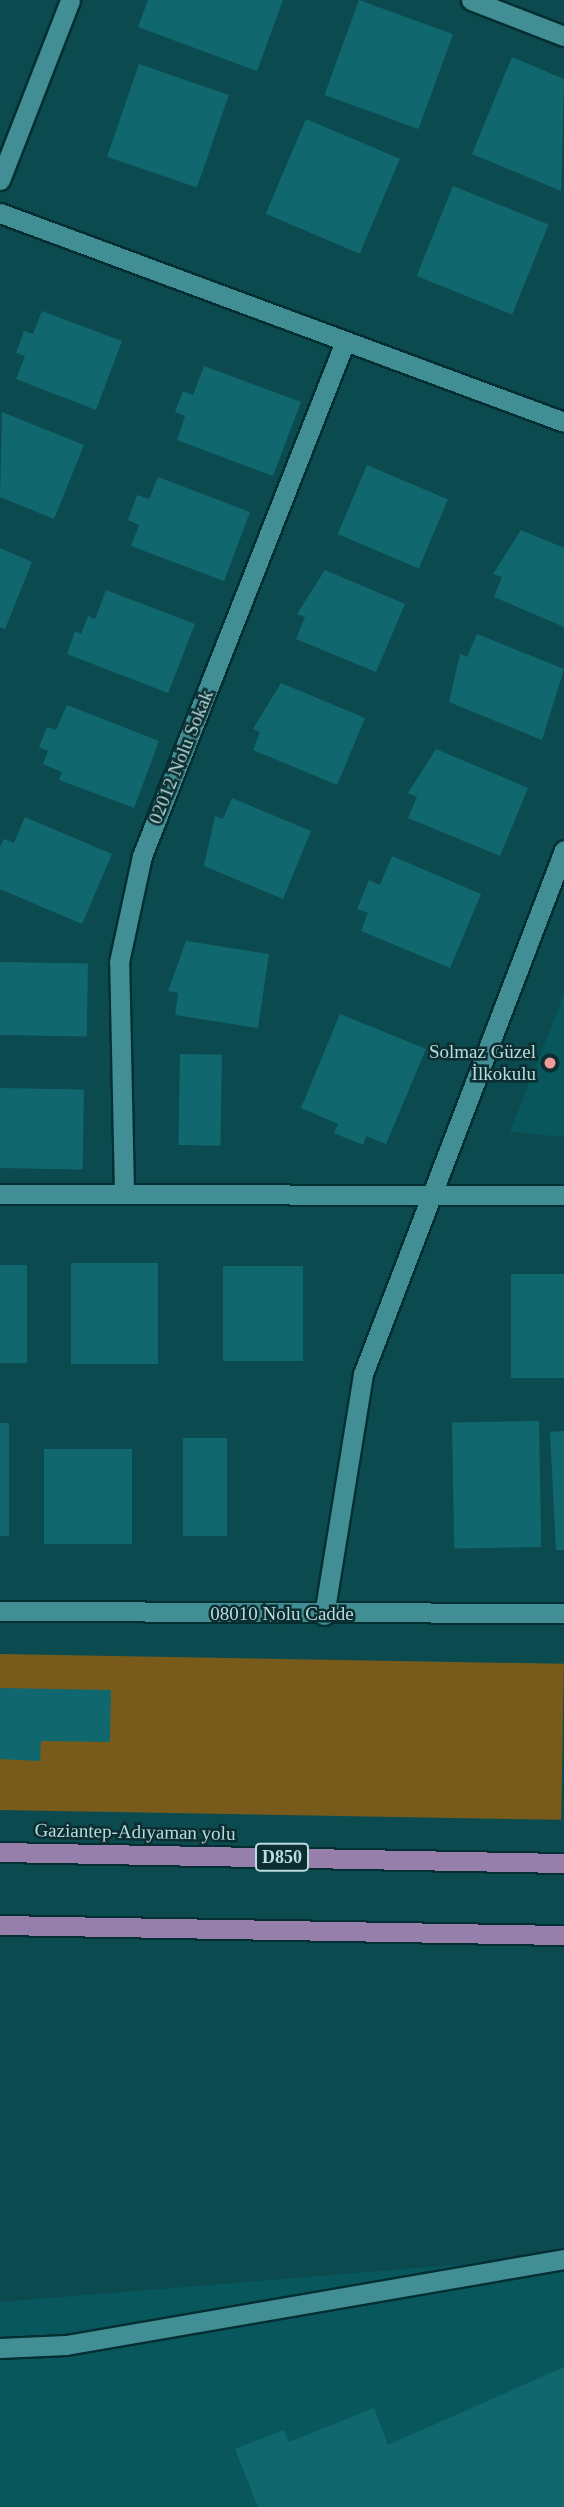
<!DOCTYPE html>
<html>
<head>
<meta charset="utf-8">
<style>
	body { margin:0 }
	#map { position:relative; width:564px; height:2507px; overflow:hidden; background:#0b4b50; font-family:Georgia,serif }
	div>[style] { position:absolute }
	.built>* { inset:0; background:#07575d }
	.green>* { inset:0; background:#785b1b; transform-origin:0 0 }
	.building>* { inset:0; background:#11676e; transform-origin:0 0 }
	.roads { filter:drop-shadow(2px 0 #032f32) drop-shadow(-2px 0 #032f32) drop-shadow(0 2px #032f32) drop-shadow(0 -2px #032f32) }
	.minor>* { height:19px; margin:-9.5px; padding:0 9.5px; transform-origin:9.5px; border-radius:9.5px; background:#428e95 }
	.tertiary>* { height:19px; margin:-9.5px; padding:0 9.5px; transform-origin:9.5px; border-radius:9.5px; background:#428e95 }
	.trunk>* { height:19px; margin:-9.5px; padding:0 9.5px; transform-origin:9.5px; border-radius:9.5px; background:#967faa }
	.dots>* { width:19px; height:19px; translate:-50% -50%; box-sizing:border-box; border:4px solid #0d2e31; border-radius:50% }
	span { translate:-50% -50%; white-space:nowrap; text-align:center; line-height:1.15; -webkit-text-stroke:5px #0d2e31; paint-order:stroke }
	.shield-label span { padding:2px 5px; background:#0d2e31; border:2px solid; border-radius:5px; -webkit-text-stroke-width:0 }
	.shield-label { font-size:18px; color:#b8dcdf; font-weight:700 }
	.street-label { font-size:19px; color:#b8dcdf }
	.poi-label { font-size:19px; color:#b8dcdf }
	.right { translate:-100% -50%; text-align:right }
</style>
</head>
<body>
<div id="map">
	<div class="built">
		<i style="clip-path:polygon(564px 994px,564px 1137px,510px 1132px)"></i>
		<i style="clip-path:polygon(564px 2256px,564px 2507px,0 2507px,0 2302px)"></i>
	</div>
	<div class="green">
		<i style="left:0;top:1654px;width:564px;height:156px;rotate:1deg"></i>
	</div>
	<div class="building">
		<i style="clip-path:polygon(148px 0,283px 0,257px 71px,138px 27px)"></i>
		<i style="left:359px;top:0;width:100px;height:101px;rotate:20deg"></i>
		<i style="clip-path:polygon(512px 57px,564px 79px,561px 191px,472px 154px)"></i>
		<i style="left:139px;top:64px;width:95px;height:98px;rotate:19deg"></i>
		<i style="left:306px;top:119px;width:102px;height:103px;rotate:23deg"></i>
		<i style="left:453px;top:186px;width:103px;height:97px;rotate:22deg"></i>
		<i style="clip-path:polygon(42px 311px,122px 341px,96px 410px,16px 379px,25px 356px,16px 353px,24px 331px,33px 334px)"></i>
		<i style="clip-path:polygon(204px 366px,301px 402px,273px 476px,177px 440px,185px 416px,175px 412px,183px 391px,193px 395px)"></i>
		<i style="clip-path:polygon(2px 412px,84px 445px,54px 519px,0 497px)"></i>
		<i style="left:367px;top:465px;width:88px;height:75px;rotate:23deg"></i>
		<i style="clip-path:polygon(158px 477px,250px 512px,224px 581px,131px 546px,139px 525px,128px 520px,137px 495px,149px 499px)"></i>
		<i style="clip-path:polygon(521px 530px,564px 548px,564px 627px,494px 597px,502px 577px,493px 574px)"></i>
		<i style="clip-path:polygon(0 548px,32px 562px,5px 629px,0 627px)"></i>
		<i style="clip-path:polygon(325px 570px,405px 604px,376px 672px,296px 639px,305px 617px,297px 614px)"></i>
		<i style="clip-path:polygon(106px 590px,195px 624px,168px 693px,67px 654px,75px 631px,81px 634px,88px 616px,95px 619px)"></i>
		<i style="clip-path:polygon(477px 634px,564px 669px,542px 740px,449px 702px,460px 654px,467px 657px)"></i>
		<i style="clip-path:polygon(281px 683px,365px 718px,337px 785px,253px 750px,260px 732px,253px 729px)"></i>
		<i style="clip-path:polygon(67px 705px,159px 741px,134px 808px,59px 780px,62px 772px,43px 764px,48px 751px,39px 747px,47px 727px,56px 730px)"></i>
		<i style="clip-path:polygon(436px 749px,528px 788px,500px 856px,408px 818px,417px 797px,408px 793px)"></i>
		<i style="clip-path:polygon(232px 798px,311px 831px,283px 899px,204px 866px,215px 816px,223px 819px)"></i>
		<i style="clip-path:polygon(25px 817px,112px 854px,82px 924px,0 889px,0 847px,4px 839px,14px 843px)"></i>
		<i style="clip-path:polygon(392px 856px,481px 894px,450px 968px,361px 931px,368px 913px,357px 909px,369px 880px,380px 885px)"></i>
		<i style="clip-path:polygon(186px 941px,269px 954px,258px 1028px,175px 1015px,178px 993px,168px 991px)"></i>
		<i style="left:0;top:962px;width:88px;height:73px;rotate:1deg"></i>
		<i style="clip-path:polygon(340px 1014px,426px 1049px,386px 1144px,366px 1136px,363px 1145px,334px 1133px,338px 1124px,301px 1108px)"></i>
		<i style="left:180px;top:1054px;width:42px;height:91px;rotate:1deg"></i>
		<i style="left:0;top:1088px;width:84px;height:80px;rotate:1deg"></i>
		<i style="left:71px;top:1263px;width:87px;height:101px"></i>
		<i style="left:0;top:1265px;width:27px;height:98px"></i>
		<i style="left:223px;top:1266px;width:80px;height:95px"></i>
		<i style="left:564px;top:1274px;width:104px;height:53px;rotate:90deg"></i>
		<i style="left:539px;top:1421px;width:126px;height:87px;rotate:89deg"></i>
		<i style="left:0;top:1423px;width:9px;height:113px"></i>
		<i style="clip-path:polygon(564px 1431px,564px 1550px,556px 1550px,550px 1432px)"></i>
		<i style="left:183px;top:1438px;width:44px;height:98px"></i>
		<i style="left:44px;top:1449px;width:88px;height:95px"></i>
		<i style="clip-path:polygon(0 1688px,111px 1690px,110px 1742px,41px 1741px,40px 1761px,0 1759px)"></i>
		<i style="clip-path:polygon(564px 2367px,564px 2507px,258px 2507px,235px 2449px,284px 2430px,289px 2442px,374px 2408px,388px 2445px)"></i>
	</div>
	<div class="roads">
		<div class="minor">
			<i style="left:471px;top:0;width:100px;rotate:21.2deg"></i>
			<i style="left:0;top:180px;width:193px;rotate:-68.7deg"></i>
			<i style="left:0;top:213px;width:601px;rotate:20.33deg"></i>
			<i style="left:124px;top:1192px;width:230px;rotate:-91.2deg"></i>
			<i style="left:119px;top:962px;width:108px;rotate:-77.8deg"></i>
			<i style="left:142px;top:856px;width:550px;rotate:-68.47deg"></i>
			<i style="left:0;top:1194px;width:564px;rotate:0.1deg"></i>
			<i style="left:324px;top:1615px;width:244px;rotate:-80.8deg"></i>
			<i style="left:363px;top:1374px;width:561px;rotate:-69.01deg"></i>
			<i style="left:0;top:2348px;width:66px;rotate:-2.6deg"></i>
			<i style="left:66px;top:2345px;width:505px;rotate:-9.8deg"></i>
		</div>
		<div class="tertiary">
			<i style="left:0;top:1611px;width:564px;rotate:0.2deg"></i>
		</div>
		<div class="trunk">
			<i style="left:0;top:1852px;width:564px;rotate:1.12deg"></i>
			<i style="left:0;top:1925px;width:564px;rotate:1.02deg"></i>
		</div>
	</div>
	<div class="dots">
		<i style="left:550px;top:1063px;background:#f59b97"></i>
	</div>
	<div class="shield-label">
		<span style="left:282px;top:1857px">D850</span>
	</div>
	<div class="street-label">
		<span style="left:181px;top:757px;rotate:-68deg">02012 Nolu Sokak</span>
		<span style="left:282px;top:1614px">08010 Nolu Cadde</span>
		<span style="left:135px;top:1832px;rotate:1deg">Gaziantep-Adıyaman yolu</span>
	</div>
	<div class="poi-label">
		<span class="right" style="left:536px;top:1063px">Solmaz Güzel<br>İlkokulu</span>
	</div>
</div>
</body>
</html>
